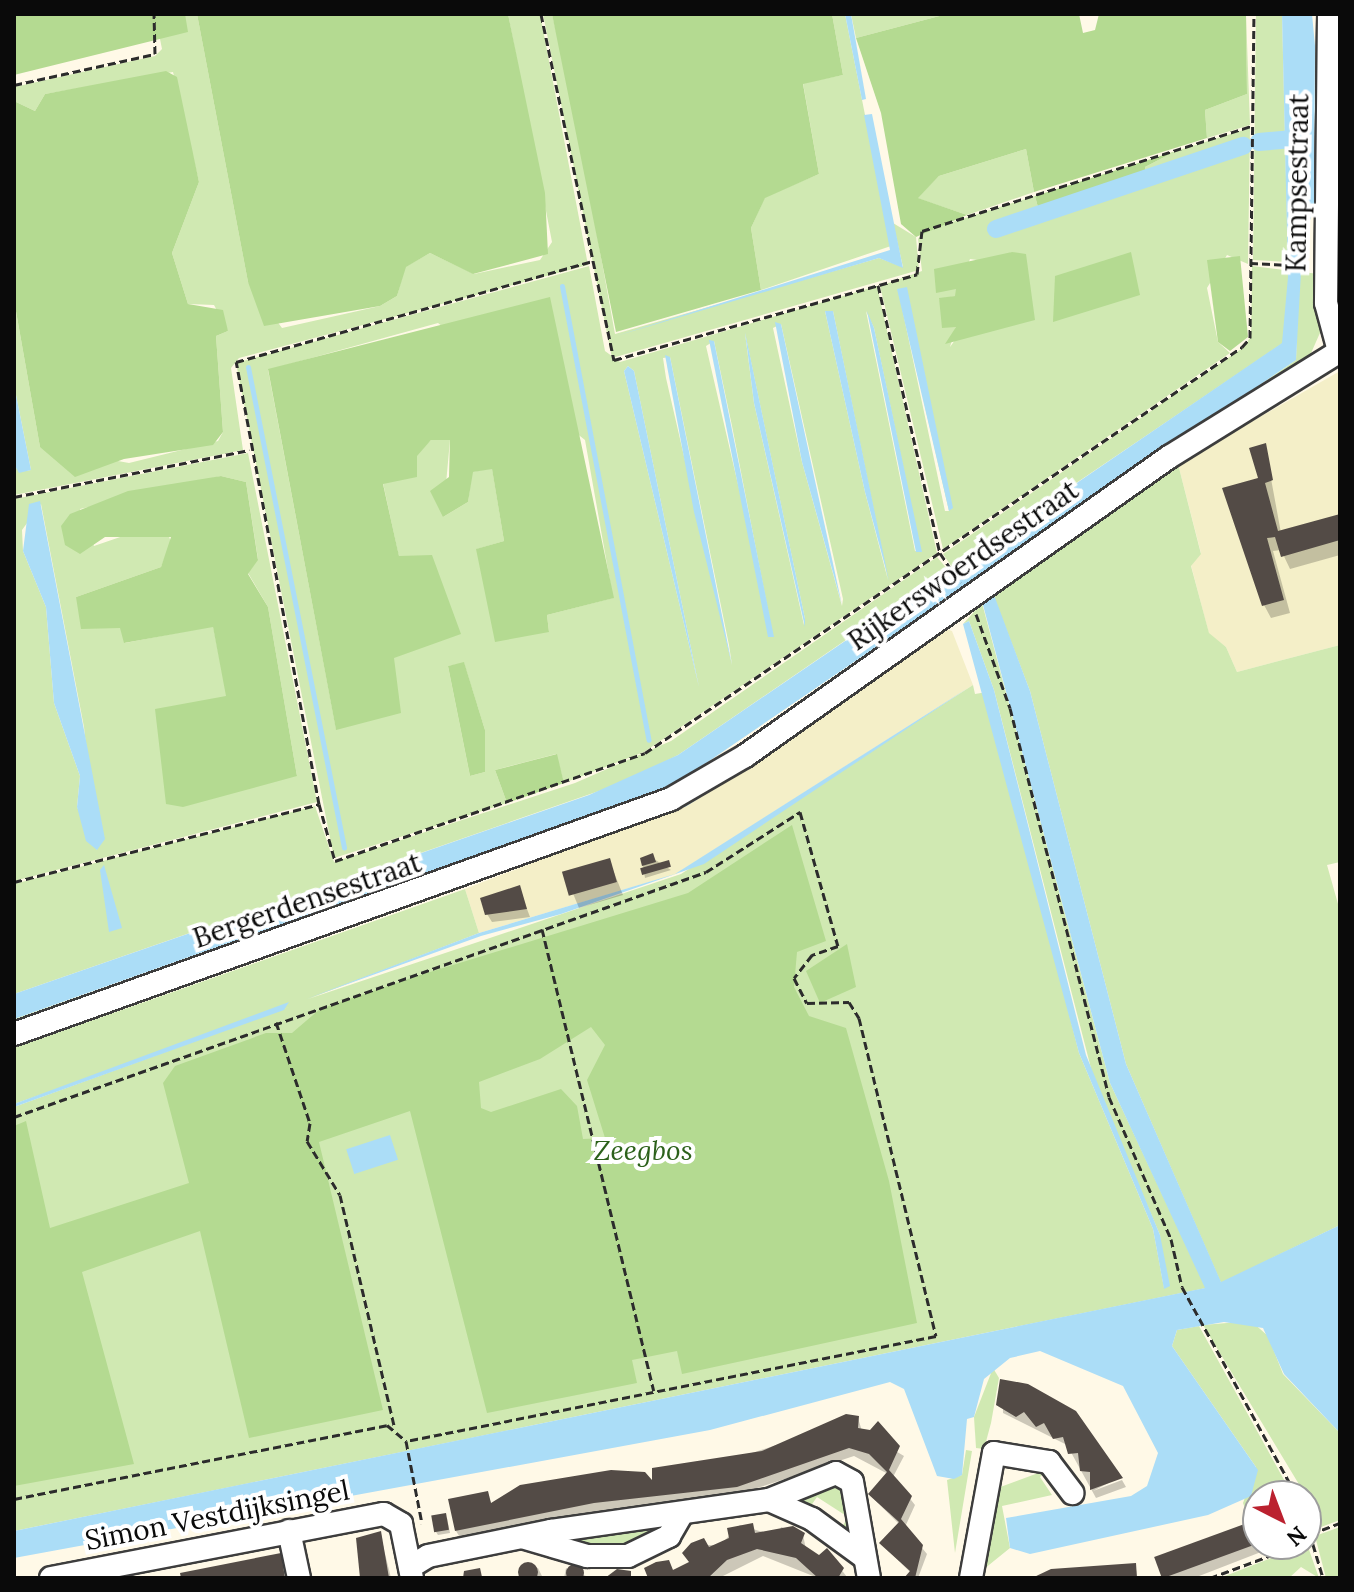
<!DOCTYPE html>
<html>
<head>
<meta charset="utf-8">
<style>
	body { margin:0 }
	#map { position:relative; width:1354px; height:1592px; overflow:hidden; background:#fff9e7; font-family:Lora,serif }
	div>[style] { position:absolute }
	.farmland>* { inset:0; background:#f4efc8 }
	.green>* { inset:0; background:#d0e9b2 }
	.forest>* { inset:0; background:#b4da91 }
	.water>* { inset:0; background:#abddf7; transform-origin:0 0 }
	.shadow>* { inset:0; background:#0003 }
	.stream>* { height:5px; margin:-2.5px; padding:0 2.5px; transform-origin:2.5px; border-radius:2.5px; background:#abddf7 }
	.canal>* { height:18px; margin:-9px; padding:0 9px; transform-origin:9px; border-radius:9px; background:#abddf7 }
	.building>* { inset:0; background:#534b46; transform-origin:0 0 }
	.round { border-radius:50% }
	.path>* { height:3px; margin-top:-1.5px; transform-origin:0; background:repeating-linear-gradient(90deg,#2c2c2c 0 8px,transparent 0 12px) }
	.roads { filter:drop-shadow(2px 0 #3d3d3d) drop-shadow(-2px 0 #3d3d3d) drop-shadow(0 2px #3d3d3d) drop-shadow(0 -2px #3d3d3d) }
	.minor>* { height:22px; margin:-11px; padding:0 11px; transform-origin:11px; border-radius:11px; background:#fff }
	span { translate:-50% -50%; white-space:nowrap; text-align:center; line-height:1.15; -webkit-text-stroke:8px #fff; paint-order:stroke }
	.street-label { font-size:28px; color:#0a0a0a }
	.park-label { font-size:28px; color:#2c611b; font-style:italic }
	.frame { position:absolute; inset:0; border:16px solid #0a0a0a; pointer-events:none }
	.north { position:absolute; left:1242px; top:1480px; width:80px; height:80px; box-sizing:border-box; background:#fff; border:2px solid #9d9d9d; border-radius:50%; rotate:138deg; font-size:22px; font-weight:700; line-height:32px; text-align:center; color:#0a0a0a }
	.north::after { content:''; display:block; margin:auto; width:28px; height:36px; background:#bb212f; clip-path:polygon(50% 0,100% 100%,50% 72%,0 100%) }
</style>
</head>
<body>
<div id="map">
	<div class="farmland">
		<i style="clip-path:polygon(1340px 371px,1340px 645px,1237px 672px,1226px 647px,1209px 634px,1191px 565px,1201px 553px,1178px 464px)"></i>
		<i style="clip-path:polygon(evenodd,940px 627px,952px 631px,973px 685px,676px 874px,479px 933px,465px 889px,654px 816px,940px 627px,937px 633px,794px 738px,685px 807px,684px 803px,937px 633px)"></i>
	</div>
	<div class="green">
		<i style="clip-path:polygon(155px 14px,197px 14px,248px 282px,282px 328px,380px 306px,397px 296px,405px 267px,430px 253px,474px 274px,540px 260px,552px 242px,508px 14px,540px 14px,588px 265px,239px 358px,231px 368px,243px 450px,14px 495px,14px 464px,19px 472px,31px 470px,14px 385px,14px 300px,40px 447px,129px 463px,218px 441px,223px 432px,216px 336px,228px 331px,214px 305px,188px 304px,172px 253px,199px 182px,173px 72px,45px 94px,35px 111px,14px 101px,14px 87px,155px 56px,162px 49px)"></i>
		<i style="clip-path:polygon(543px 14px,552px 14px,574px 108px,615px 334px,879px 258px,903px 267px,893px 223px,916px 237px,919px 270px,612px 358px)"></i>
		<i style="clip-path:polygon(832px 14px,845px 14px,891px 246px,761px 290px,751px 228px,765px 197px,819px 174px,803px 83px,843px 75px)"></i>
		<i style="clip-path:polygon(851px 14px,947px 14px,856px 38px)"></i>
		<i style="clip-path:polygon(1246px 14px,1250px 125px,1207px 138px,1205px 110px,1247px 94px)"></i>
		<i style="clip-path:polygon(1256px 14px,1282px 14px,1288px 262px,1253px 260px)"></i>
		<i style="clip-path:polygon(evenodd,1250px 128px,1248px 264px,1227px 255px,1207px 288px,1218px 342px,1230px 353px,943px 549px,880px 286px,922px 271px,918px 239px,924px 231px,1035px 196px,1039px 211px,995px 231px,1238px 152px,1242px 144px,1146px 175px,1145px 167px,1176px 151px,1250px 128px,1012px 252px,1015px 257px,950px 347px,956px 327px,939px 299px,956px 296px,970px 259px,992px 262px,1012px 252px,1250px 128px,898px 289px,949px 511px,945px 511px,898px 289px)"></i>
		<i style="clip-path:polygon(1026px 149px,1034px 192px,967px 215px,917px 198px,939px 176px)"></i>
		<i style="clip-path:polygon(evenodd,589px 266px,605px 351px,620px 362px,877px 286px,937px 553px,644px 752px,564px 783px,556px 754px,495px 770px,507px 803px,334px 858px,236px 363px,589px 266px,825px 311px,833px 311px,888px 580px,865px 492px,825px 311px,589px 266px,866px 311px,874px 328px,921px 552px,915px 551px,866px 311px,589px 266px,438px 323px,585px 440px,613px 598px,547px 615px,549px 632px,477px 549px,504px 541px,492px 468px,472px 472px,468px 502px,443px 517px,450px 440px,431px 440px,383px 483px,399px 557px,393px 658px,336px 729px,268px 370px,438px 323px,589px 266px,781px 324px,843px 599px,842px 606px,802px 462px,773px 328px,781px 324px,589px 266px,745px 333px,805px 619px,804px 625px,754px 403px,745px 333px,589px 266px,714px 341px,732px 426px,773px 636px,706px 346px,714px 341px,589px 266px,670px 357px,729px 645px,732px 665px,666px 378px,663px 358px,670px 357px,589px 266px,628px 366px,634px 371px,699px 687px,624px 371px,628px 366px,589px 266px,464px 663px,485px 730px,485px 772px,470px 776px,448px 666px,464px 663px)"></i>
		<i style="clip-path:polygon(1252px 266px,1319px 274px,1323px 326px,1308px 360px,965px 588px,1296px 360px,1299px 274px,1283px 343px,952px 567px,943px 554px,1244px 347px,1251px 336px)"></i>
		<i style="clip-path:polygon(evenodd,248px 453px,317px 802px,14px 881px,14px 499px,248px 453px,221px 476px,246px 482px,258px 559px,248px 573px,268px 607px,297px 776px,227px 696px,213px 626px,125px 643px,121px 628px,76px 597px,161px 567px,171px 542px,168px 534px,129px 534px,94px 546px,80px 509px,221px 476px,248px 453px,41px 504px,84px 727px,97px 850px,77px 807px,80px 776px,54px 703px,46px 607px,23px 551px,22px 530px,41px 504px)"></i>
		<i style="clip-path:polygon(1178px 464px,1201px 554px,1191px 566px,1209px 633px,1226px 647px,1237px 672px,1340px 645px,1340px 862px,1327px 865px,1340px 911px,1340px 1225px,1221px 1283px,1126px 1064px,1030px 691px,992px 592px)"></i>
		<i style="clip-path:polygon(937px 557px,948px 570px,678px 755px,625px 782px,14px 994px,14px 884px,315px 806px,334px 862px,575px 783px,671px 741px)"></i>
		<i style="clip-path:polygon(962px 590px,763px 735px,677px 788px,14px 1026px,14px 1019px,383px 891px,708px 766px)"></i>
		<i style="clip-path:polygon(982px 603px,1110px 1083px,1206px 1288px,14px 1531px,14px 1107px,292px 1006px,14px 1104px,14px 1048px,465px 889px,479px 933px,308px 999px,681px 874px,973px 685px,975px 694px,987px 692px,1079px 1053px,1153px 1229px,1164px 1288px,1160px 1235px,1094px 1080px,994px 690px,969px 621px,963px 624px)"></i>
		<i style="clip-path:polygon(1251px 1321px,1268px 1336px,1283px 1374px,1340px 1433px,1340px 1520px,1313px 1530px,1306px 1496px,1203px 1325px)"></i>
		<i style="clip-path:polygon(1199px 1326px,1293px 1496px,1258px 1496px,1258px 1543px,1243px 1503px,1256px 1467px,1172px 1346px,1177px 1330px)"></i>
		<i style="clip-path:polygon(993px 1368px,999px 1378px,991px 1423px,984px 1449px,976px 1448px,974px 1417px)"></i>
		<i style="clip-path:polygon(966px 1450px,972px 1451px,955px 1553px,947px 1480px,962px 1475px)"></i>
		<i style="clip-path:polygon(1049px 1469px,1040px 1477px,1052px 1495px,1002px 1506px,1010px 1548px,984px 1569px,995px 1489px)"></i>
		<i style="clip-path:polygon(842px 1478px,853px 1535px,842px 1527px,848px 1517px,817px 1497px,810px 1507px,796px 1503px,796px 1493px)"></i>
		<i style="clip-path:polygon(1340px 1527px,1340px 1578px,1326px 1578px,1315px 1536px)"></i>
		<i style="clip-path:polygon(662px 1529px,618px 1551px,572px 1542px,572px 1539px)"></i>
		<i style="clip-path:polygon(1307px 1544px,1319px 1578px,1301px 1567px,1289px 1578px,1220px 1578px)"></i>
	</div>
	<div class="forest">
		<i style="clip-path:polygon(14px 14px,185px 14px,188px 32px,14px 75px)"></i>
		<i style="clip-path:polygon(197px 14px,508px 14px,545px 193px,548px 254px,473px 274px,430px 253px,406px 267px,397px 296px,380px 306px,264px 326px,248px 282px)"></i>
		<i style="clip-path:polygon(552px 14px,832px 14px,843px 75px,803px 84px,819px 174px,765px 198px,751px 228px,761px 290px,616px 332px)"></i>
		<i style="clip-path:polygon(947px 14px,1079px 14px,1083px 33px,1095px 30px,1099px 14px,1246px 14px,1247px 94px,1205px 110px,1207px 138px,1034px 192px,1026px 149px,939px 176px,918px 198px,967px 215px,916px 237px,901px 224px,881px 113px,856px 38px)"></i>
		<i style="clip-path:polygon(166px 71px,177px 77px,199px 182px,172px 253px,188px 304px,223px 310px,228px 331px,216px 336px,223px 432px,213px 445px,124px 459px,75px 477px,40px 447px,14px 300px,14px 101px,35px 111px,45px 94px)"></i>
		<i style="clip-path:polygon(1176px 151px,1145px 167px,1146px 175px,1039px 211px,1035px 196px)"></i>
		<i style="clip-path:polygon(1012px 252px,1026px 254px,1035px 320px,945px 344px,956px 327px,942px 328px,939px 298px,955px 296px,956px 289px,936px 293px,934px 269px)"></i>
		<i style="clip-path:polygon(1131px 252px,1140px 295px,1053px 322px,1055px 276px)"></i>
		<i style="clip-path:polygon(1240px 256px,1248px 337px,1230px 351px,1218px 342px,1207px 260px)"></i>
		<i style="clip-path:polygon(550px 297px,614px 598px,547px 615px,549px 632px,495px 642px,476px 549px,504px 541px,492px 469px,473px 472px,468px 502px,443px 517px,430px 491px,449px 477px,450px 440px,431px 440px,417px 456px,417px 477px,383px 484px,399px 556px,432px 555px,461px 634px,394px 658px,401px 713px,336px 730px,268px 369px)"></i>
		<i style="clip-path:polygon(221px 476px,246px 482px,258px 560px,248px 574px,268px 607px,297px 776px,183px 807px,166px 804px,155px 709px,226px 696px,213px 627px,124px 643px,120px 628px,81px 629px,76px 597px,161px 567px,171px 537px,105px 537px,80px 554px,65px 545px,61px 526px,70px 514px,128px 491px)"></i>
		<i style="clip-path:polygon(464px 662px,485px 730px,485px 772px,470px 776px,448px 666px)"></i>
		<i style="clip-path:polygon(557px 754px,564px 783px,507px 803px,495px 770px)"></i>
		<i style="clip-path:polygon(evenodd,792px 825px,826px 941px,797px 952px,794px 987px,809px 1016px,846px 1028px,889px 1181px,917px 1323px,682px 1374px,677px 1351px,632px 1360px,637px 1383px,487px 1413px,410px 1111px,319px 1142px,383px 1410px,249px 1438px,200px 1231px,82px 1272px,134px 1464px,14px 1486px,14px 1126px,26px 1121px,50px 1228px,189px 1183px,163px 1083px,175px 1066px,266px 1033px,292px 1033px,320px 1009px,417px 976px,688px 893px,792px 825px,591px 1027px,605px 1045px,587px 1080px,605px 1138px,583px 1139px,577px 1106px,561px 1089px,491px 1112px,481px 1108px,479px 1082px,540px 1059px,591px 1027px)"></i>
		<i style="clip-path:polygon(847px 944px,856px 987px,820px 1003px,806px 971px)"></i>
	</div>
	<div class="water">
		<i style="clip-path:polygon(845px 14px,851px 14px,866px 99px,862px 100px)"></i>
		<i style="clip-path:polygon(1282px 14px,1312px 14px,1315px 46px,1314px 203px,1302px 255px,1296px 360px,674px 785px,14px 1019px,14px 994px,589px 795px,678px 755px,1282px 343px,1288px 277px)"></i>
		<i style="clip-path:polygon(872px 114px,903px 268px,879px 258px,616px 336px,890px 250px,864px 115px)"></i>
		<i style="clip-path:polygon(907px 287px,953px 508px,949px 511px,897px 289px)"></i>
		<i style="clip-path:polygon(825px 311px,833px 311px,889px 581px,865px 492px)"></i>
		<i style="clip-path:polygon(867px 311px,874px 328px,922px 552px,916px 552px)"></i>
		<i style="clip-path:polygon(775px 322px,781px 324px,842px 605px,802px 462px)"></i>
		<i style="clip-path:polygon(745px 332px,805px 619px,805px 627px,754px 403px)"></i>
		<i style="clip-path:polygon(709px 340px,714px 341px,774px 637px,768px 637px)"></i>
		<i style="clip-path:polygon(665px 355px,670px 357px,732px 665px,694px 512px)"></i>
		<i style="clip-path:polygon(628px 366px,634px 371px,699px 687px,624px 371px)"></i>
		<i style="clip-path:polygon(14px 385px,31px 470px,19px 473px,14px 464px)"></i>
		<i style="clip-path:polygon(40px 501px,105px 839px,97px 850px,86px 841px,77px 807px,80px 776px,54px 703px,46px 607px,23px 551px,29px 504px)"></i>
		<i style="clip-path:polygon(994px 595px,1030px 691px,1126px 1064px,1221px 1282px,1340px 1225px,1340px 1433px,1284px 1374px,1263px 1328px,1224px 1322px,1177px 1330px,1172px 1346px,1258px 1470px,1251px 1496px,1208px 1515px,1030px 1554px,1010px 1548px,1006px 1518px,1131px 1496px,1147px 1486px,1158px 1453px,1123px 1386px,1040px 1351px,1010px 1358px,984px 1379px,974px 1417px,967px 1419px,962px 1475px,954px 1479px,937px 1476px,904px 1389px,890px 1382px,710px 1430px,14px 1558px,14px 1531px,1205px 1288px,1110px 1083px,983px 605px)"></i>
		<i style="clip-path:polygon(969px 621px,994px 690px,1086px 1055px,1160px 1235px,1170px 1286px,1164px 1289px,1153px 1229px,1079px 1053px,963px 624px)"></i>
		<i style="clip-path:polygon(938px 633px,794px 738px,685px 807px,684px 804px)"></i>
		<i style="clip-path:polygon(968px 688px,704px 864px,561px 914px,481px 936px,306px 999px,479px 933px,675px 874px)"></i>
		<i style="clip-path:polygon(104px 865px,122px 928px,109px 932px,100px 870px)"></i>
		<i style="clip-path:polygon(289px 1002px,284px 1010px,14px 1107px,14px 1104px)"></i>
		<i style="left:390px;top:1135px;width:26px;height:46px;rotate:72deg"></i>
	</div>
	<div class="shadow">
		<i style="clip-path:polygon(1265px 446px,1281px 533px,1340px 517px,1340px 555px,1290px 569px,1281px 550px,1273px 551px,1290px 613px,1271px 618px,1264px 605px)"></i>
		<i style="clip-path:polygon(642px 859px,654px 859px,671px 870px,645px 878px)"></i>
		<i style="clip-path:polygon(609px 860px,623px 895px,579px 908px,565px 874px)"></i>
		<i style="clip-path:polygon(519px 888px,530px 917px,492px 922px,487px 914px)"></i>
		<i style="clip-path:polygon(1002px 1381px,1120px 1477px,1093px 1491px,1122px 1480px,1126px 1487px,1096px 1498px,1067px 1445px,1003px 1413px)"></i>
		<i style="clip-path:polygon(858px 1418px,862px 1431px,904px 1456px,893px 1477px,915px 1505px,905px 1527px,927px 1554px,918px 1578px,906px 1578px,911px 1573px,882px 1544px,899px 1524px,870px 1495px,888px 1474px,854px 1456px,727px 1498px,461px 1539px,456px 1531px,487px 1494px,492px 1505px,655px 1485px)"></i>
		<i style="clip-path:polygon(447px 1518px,450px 1533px,438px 1535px,436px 1532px)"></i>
		<i style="clip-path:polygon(1249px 1524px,1261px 1552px,1194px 1578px,1165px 1578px,1158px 1560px)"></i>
		<i style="clip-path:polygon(740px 1525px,778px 1537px,781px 1527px,803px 1535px,806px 1549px,819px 1557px,827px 1551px,847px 1577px,818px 1578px,763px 1556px,719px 1578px,650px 1578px,690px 1564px,692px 1545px,720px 1545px)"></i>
		<i style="clip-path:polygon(380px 1533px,391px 1578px,365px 1578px)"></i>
		<i style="clip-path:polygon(538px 1568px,543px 1578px,564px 1578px,566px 1568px,591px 1578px,514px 1578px)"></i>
	</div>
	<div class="stream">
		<i style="left:562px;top:286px;width:462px;rotate:79.2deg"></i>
		<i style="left:248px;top:367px;width:490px;rotate:78.7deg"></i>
	</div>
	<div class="canal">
		<i style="left:1259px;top:142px;width:37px;rotate:-5deg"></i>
		<i style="left:996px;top:229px;width:261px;rotate:-18.6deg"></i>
	</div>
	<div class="building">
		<i style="clip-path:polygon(1266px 443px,1273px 480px,1265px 483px,1278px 531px,1340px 514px,1340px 540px,1281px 557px,1275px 537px,1267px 538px,1284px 600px,1262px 606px,1222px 488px,1258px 478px,1249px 448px)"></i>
		<i style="clip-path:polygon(653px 853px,656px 862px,642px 866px,640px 858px)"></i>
		<i style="left:610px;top:858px;width:25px;height:50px;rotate:74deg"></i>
		<i style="left:669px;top:860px;width:7px;height:30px;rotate:74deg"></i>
		<i style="clip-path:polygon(520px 885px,527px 909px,485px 915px,480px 898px)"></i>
		<i style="clip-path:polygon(1000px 1379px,1028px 1384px,1076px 1411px,1123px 1478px,1090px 1490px,1090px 1472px,1080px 1471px,1078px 1453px,1068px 1454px,1063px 1437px,1053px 1439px,1044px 1423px,1036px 1427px,1024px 1412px,1016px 1417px,996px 1405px)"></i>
		<i style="clip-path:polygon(846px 1414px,859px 1416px,858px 1428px,870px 1430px,878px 1421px,900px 1446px,889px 1470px,912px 1496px,901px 1519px,923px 1545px,915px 1578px,904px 1578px,910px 1571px,879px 1543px,899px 1522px,868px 1494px,887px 1472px,869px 1454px,849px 1448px,737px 1487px,594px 1503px,455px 1531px,448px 1499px,488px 1491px,491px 1503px,520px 1485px,611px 1470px,645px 1472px,652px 1480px,652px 1468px,762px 1451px)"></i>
		<i style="left:446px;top:1513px;width:17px;height:15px;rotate:80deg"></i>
		<i style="left:1250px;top:1522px;width:23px;height:102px;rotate:70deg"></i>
		<i style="clip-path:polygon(753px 1523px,755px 1533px,793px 1526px,805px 1533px,801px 1543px,819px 1555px,827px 1548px,844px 1568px,838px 1578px,818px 1578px,796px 1558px,757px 1549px,727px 1560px,708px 1578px,648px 1578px,644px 1568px,656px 1562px,669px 1560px,673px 1570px,689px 1562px,682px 1553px,691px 1543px,704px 1538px,709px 1547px,729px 1538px,727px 1528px)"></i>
		<i style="clip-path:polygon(381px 1531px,389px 1578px,360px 1578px,356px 1538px)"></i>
		<i style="clip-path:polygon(281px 1553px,285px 1578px,181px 1578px,180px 1573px)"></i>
		<i class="round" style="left:518px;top:1562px;width:20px;height:20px"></i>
		<i style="clip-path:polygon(1136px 1563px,1137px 1578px,1032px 1578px,1051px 1569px)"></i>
		<i class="round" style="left:566px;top:1564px;width:18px;height:18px"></i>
		<i style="clip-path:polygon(480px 1568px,482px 1577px,463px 1578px,464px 1571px)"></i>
		<i style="clip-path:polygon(617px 1569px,631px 1571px,631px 1578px,605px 1578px)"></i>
	</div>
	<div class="path">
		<i style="left:541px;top:14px;width:354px;rotate:78.1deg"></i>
		<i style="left:614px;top:360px;width:315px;rotate:-15.8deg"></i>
		<i style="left:917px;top:274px;width:43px;rotate:-83.4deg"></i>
		<i style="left:922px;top:231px;width:346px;rotate:-17.7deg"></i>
		<i style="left:14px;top:85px;width:144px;rotate:-12.4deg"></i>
		<i style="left:155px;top:54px;width:40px;rotate:-91.4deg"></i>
		<i style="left:1250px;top:263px;width:59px;rotate:2.9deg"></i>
		<i style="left:878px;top:285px;width:275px;rotate:77deg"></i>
		<i style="left:940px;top:553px;width:36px;rotate:56deg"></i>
		<i style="left:14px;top:497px;width:240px;rotate:-11.3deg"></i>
		<i style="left:976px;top:614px;width:100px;rotate:70.1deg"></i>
		<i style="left:1010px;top:708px;width:401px;rotate:75.7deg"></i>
		<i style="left:1109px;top:1097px;width:155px;rotate:66.4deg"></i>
		<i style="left:1171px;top:1239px;width:49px;rotate:77.1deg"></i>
		<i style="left:1182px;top:1287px;width:239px;rotate:61.2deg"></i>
		<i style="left:319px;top:804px;width:59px;rotate:74.3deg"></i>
		<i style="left:335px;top:861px;width:328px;rotate:-19.2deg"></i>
		<i style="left:645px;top:753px;width:722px;rotate:-34.22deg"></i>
		<i style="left:1242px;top:347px;width:12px;rotate:-48deg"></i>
		<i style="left:1250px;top:338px;width:324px;rotate:-89.3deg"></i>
		<i style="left:14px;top:882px;width:315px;rotate:-14.3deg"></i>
		<i style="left:319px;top:804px;width:450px;rotate:-100.6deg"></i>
		<i style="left:236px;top:362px;width:368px;rotate:-15.8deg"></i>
		<i style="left:542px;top:929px;width:475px;rotate:76.4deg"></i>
		<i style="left:276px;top:1022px;width:107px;rotate:71.4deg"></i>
		<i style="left:310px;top:1123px;width:18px;rotate:99deg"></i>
		<i style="left:307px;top:1141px;width:63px;rotate:58.6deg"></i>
		<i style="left:340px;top:1195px;width:237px;rotate:76.8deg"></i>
		<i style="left:14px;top:1117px;width:734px;rotate:-19.5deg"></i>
		<i style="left:706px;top:872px;width:112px;rotate:-32.6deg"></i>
		<i style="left:800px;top:812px;width:139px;rotate:74.2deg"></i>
		<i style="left:838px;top:946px;width:28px;rotate:161deg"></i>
		<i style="left:812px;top:955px;width:29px;rotate:128deg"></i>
		<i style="left:794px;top:978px;width:28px;rotate:63deg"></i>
		<i style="left:807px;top:1003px;width:42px;rotate:-1.4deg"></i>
		<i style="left:849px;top:1002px;width:19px;rotate:58deg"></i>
		<i style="left:859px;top:1018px;width:327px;rotate:76.4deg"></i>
		<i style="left:936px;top:1336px;width:540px;rotate:168.79deg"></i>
		<i style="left:14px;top:1499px;width:380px;rotate:-11.2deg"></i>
		<i style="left:387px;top:1425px;width:25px;rotate:40deg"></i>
		<i style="left:406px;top:1441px;width:84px;rotate:79deg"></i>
		<i style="left:1306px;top:1521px;width:59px;rotate:73.4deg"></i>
		<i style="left:1311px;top:1534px;width:31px;rotate:-21deg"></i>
		<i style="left:1210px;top:1578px;width:97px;rotate:-20.5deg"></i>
	</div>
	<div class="roads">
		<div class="minor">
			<i style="left:1329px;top:14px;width:289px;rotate:90.6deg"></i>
			<i style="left:1326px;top:303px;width:50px;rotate:74.8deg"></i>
			<i style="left:14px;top:1034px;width:698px;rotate:-19.68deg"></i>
			<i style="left:671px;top:799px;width:86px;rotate:-30.2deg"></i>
			<i style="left:745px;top:756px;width:519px;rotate:-35.19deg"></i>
			<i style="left:1169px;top:457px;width:201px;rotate:-31.8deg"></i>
			<i style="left:769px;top:1500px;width:47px;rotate:23.8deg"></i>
			<i style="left:812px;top:1519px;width:64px;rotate:36.2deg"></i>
			<i style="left:289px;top:1531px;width:48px;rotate:78deg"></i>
			<i style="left:525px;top:1538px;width:65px;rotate:16.2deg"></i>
			<i style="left:587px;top:1556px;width:41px"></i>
			<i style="left:628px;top:1556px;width:46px;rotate:-26deg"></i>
			<i style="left:669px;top:1536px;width:22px;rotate:-60deg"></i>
			<i style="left:410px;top:1567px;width:21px;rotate:-31deg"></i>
			<i style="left:428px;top:1556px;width:126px;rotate:-11.5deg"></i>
			<i style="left:551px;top:1531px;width:220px;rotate:-8.1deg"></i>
			<i style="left:769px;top:1500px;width:72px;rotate:-21.9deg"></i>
			<i style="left:836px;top:1473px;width:18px;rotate:29deg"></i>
			<i style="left:852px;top:1482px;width:97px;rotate:80deg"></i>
			<i style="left:51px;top:1578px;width:339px;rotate:-10.9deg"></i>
			<i style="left:384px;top:1514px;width:20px;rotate:30deg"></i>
			<i style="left:401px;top:1524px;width:55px;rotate:78.5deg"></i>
			<i style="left:971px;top:1578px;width:127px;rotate:-79.6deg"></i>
			<i style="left:994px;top:1453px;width:56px;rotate:9.3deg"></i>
			<i style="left:1049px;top:1462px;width:39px;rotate:53deg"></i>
		</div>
	</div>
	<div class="street-label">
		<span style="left:1297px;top:183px;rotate:-89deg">Kampsestraat</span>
		<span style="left:963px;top:565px;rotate:-35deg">Rijkerswoerdsestraat</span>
		<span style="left:307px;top:900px;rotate:-19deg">Bergerdensestraat</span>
		<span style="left:217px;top:1515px;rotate:-11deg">Simon Vestdijksingel</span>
	</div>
	<div class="park-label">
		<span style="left:643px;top:1150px">Zeegbos</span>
	</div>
	<div class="frame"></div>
	<div class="north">N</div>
</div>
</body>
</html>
